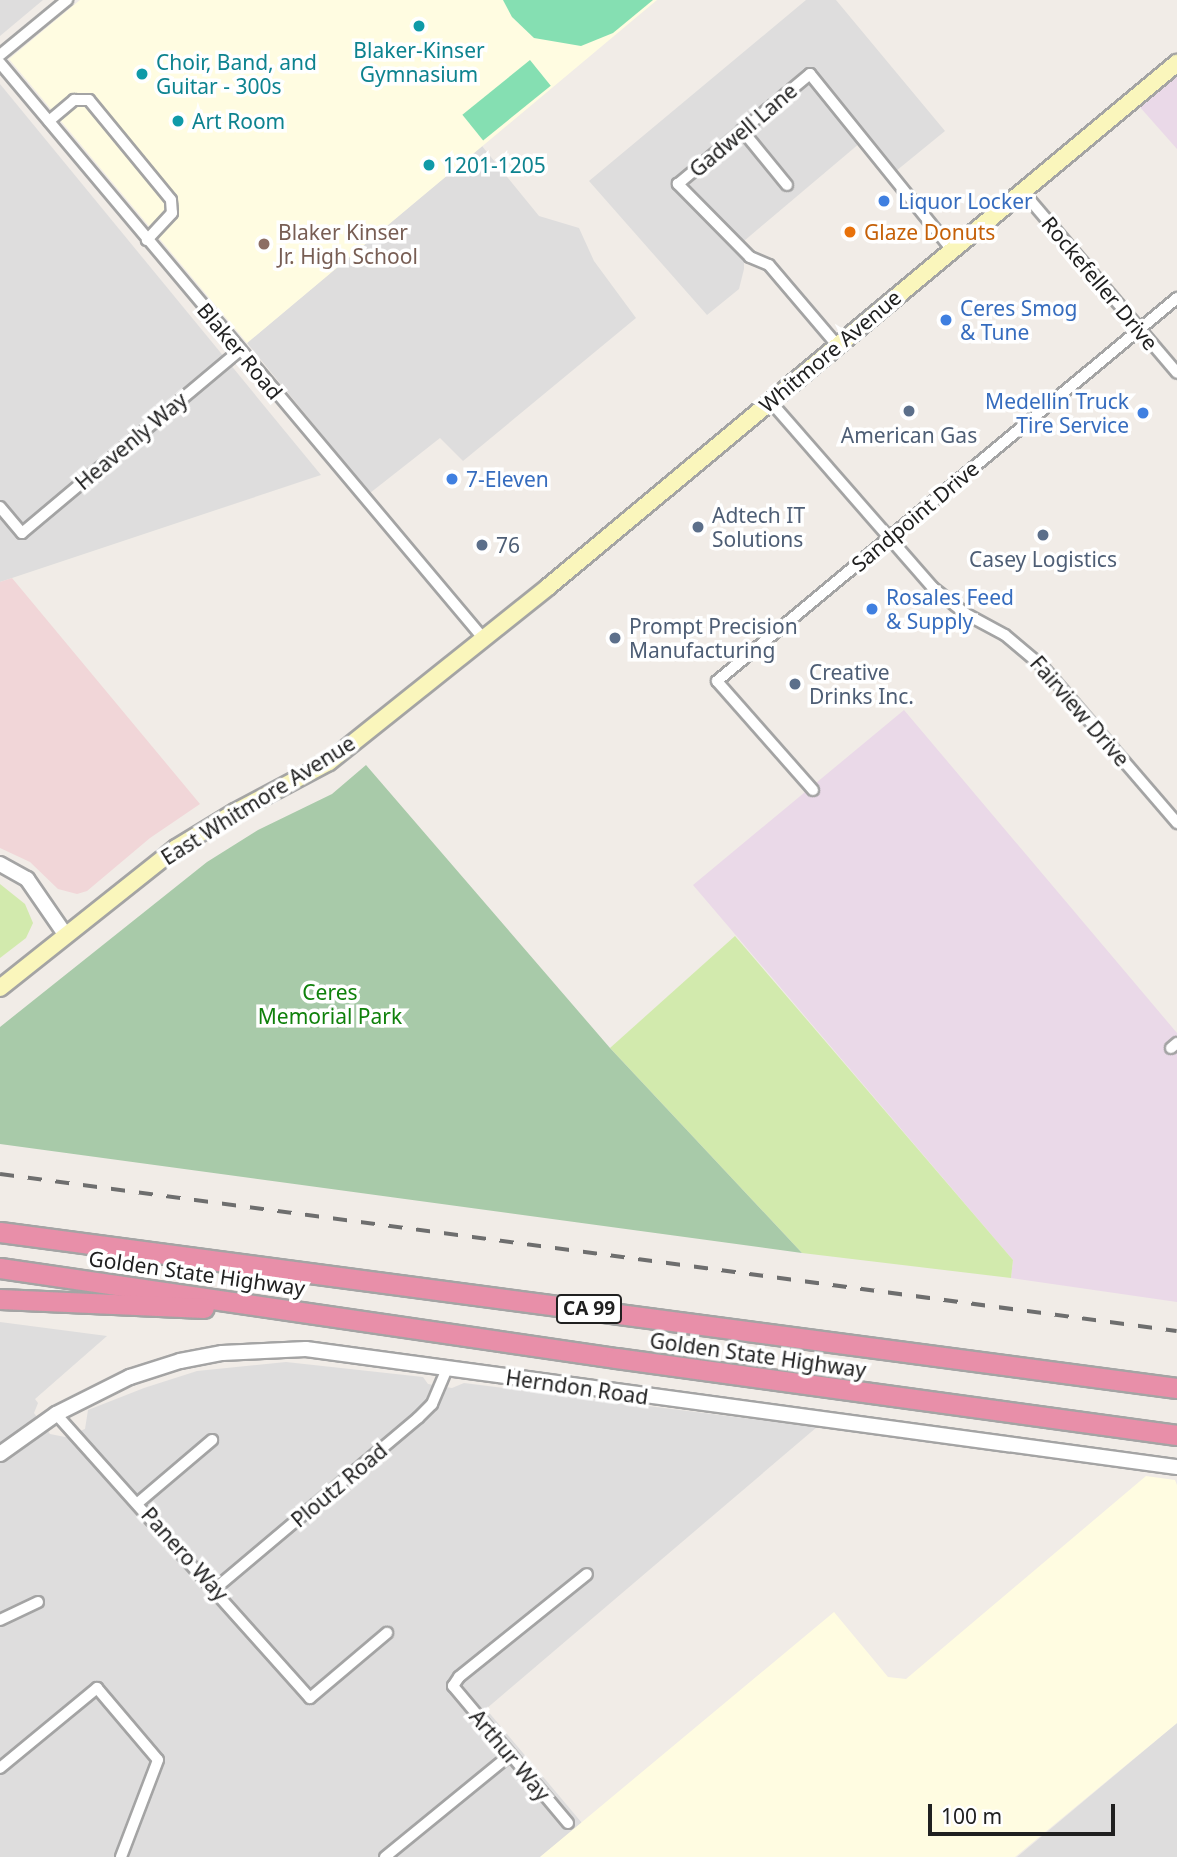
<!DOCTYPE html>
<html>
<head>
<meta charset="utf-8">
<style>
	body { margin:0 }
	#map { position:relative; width:1177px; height:1857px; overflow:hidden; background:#f1ece7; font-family:"Noto Sans",sans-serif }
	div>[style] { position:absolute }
	.residential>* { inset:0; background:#dedddd }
	.commercial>* { inset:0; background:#f1d6d8 }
	.industrial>* { inset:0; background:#ead9e8 }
	.education>* { inset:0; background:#fffce1 }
	.grass>* { inset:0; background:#d2eaad }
	.cemetery>* { inset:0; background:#a8caa9 }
	.pitch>* { inset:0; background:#85dfb2; transform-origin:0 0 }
	.roads { filter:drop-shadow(2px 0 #a4a4a4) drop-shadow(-2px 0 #a4a4a4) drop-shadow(0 2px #a4a4a4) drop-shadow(0 -2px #a4a4a4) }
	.minor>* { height:10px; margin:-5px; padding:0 5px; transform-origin:5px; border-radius:5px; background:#fff }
	.tertiary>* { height:14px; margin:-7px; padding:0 7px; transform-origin:7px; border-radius:7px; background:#fff }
	.secondary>* { height:16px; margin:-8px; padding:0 8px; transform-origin:8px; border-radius:8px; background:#faf6bc }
	.motorway>* { height:19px; margin:-9.5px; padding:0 9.5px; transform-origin:9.5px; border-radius:9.5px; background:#e88fa9 }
	.rail>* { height:3.5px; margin-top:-1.75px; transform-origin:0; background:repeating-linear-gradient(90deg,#6e6e6e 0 14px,transparent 0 28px) }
	.dots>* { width:19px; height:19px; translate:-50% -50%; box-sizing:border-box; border:4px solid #fff; border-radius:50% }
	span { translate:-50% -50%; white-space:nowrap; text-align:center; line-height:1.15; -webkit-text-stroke:7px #fff; paint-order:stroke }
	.shield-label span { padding:2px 5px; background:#fff; border:2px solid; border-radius:5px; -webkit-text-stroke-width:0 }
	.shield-label { font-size:19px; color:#202020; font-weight:700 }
	.culture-label { font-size:21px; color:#0d838f }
	.left { translate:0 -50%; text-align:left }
	.street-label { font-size:21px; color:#202020 }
	.shop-label { font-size:21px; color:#366cbe }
	.right { translate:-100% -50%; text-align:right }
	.education-label { font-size:21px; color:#785e54 }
	.food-label { font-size:21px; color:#c56008 }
	.service-label { font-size:21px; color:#4e5e75 }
	.park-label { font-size:21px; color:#0f810b }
	.scale { position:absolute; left:928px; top:1804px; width:187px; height:32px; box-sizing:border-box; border:4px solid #202020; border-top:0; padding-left:9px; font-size:21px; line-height:24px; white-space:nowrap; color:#202020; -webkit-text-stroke:5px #fff; paint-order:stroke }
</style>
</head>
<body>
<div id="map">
	<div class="residential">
		<i style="clip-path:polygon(0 0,43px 0,0 36px)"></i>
		<i style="clip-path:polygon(806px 0,836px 0,945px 131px,896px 171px,860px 143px,744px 241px,744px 269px,739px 289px,707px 315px,589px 181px)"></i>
		<i style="clip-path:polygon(0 84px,321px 475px,0 582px)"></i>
		<i style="clip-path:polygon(482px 146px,539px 216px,579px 228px,594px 261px,636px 318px,463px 461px,440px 438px,370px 493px,247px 343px)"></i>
		<i style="clip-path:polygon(0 1322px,107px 1336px,35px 1399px,38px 1403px,34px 1413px,50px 1434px,65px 1437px,85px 1429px,88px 1410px,144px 1388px,197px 1371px,286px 1362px,423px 1377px,428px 1384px,452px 1388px,464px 1383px,817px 1427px,486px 1709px,582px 1823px,540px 1857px,0 1857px)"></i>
		<i style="clip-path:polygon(1177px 1723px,1177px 1857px,1017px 1857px)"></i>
	</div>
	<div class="commercial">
		<i style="clip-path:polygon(12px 578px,200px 804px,150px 838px,87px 891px,77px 894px,58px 889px,30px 862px,0 848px,0 582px)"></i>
	</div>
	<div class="industrial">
		<i style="clip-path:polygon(1177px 59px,1177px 149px,1131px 97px)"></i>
		<i style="clip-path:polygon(904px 710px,1177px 1033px,1177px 1302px,1011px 1278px,1013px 1260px,693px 885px)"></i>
	</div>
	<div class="education">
		<i style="clip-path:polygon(80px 0,657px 0,247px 343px,9px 59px)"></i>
		<i style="clip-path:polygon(1146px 1476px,1175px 1480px,1177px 1485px,1177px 1723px,1015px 1857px,540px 1857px,834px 1612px,888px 1677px,906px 1679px)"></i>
	</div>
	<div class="grass">
		<i style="clip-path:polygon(0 884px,25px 904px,33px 923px,26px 938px,0 958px)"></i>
		<i style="clip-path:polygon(735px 936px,1013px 1260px,1011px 1278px,802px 1253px,610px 1048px)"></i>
	</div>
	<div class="cemetery">
		<i style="clip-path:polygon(366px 765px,610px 1048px,802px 1253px,0 1144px,0 1027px,207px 862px,258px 830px,332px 794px)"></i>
	</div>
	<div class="pitch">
		<i style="clip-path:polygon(503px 0,653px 0,613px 33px,581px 46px,534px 38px,512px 17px)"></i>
		<i style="left:530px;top:60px;width:33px;height:87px;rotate:51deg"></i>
	</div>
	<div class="roads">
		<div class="minor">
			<i style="left:0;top:55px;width:87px;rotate:-39.4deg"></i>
			<i style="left:0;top:63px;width:751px;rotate:49.97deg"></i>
			<i style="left:49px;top:121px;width:33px;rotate:-40deg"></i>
			<i style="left:74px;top:100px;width:15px"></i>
			<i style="left:89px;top:100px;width:129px;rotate:50.6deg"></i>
			<i style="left:171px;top:200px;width:13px;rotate:86deg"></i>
			<i style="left:172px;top:213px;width:37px;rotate:133deg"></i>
			<i style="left:742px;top:130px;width:71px;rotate:50.7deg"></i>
			<i style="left:1024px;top:193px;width:236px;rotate:49.6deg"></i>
			<i style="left:837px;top:345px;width:105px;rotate:-130.4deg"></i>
			<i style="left:769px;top:265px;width:21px;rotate:-157deg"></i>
			<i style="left:750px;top:257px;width:103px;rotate:-134.6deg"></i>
			<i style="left:678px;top:184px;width:172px;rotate:-39.8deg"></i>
			<i style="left:810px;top:74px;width:226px;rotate:51.1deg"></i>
			<i style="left:770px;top:401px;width:247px;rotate:48.9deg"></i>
			<i style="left:932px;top:587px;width:43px;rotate:38.5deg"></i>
			<i style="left:966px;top:614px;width:44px;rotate:28.3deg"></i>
			<i style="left:1005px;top:635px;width:50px;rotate:40.1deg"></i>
			<i style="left:1043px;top:667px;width:206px;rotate:49.3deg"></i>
			<i style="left:0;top:507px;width:34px;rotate:50deg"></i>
			<i style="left:22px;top:533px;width:285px;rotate:-40deg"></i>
			<i style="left:813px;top:790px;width:145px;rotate:-131.4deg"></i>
			<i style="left:717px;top:681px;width:599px;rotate:-39.78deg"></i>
			<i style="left:1171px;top:1048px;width:8px;rotate:-40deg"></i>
			<i style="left:56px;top:1414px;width:381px;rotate:48.2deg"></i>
			<i style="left:310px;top:1698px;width:101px;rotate:-40.2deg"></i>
			<i style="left:139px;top:1502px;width:96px;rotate:-40.3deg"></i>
			<i style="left:216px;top:1588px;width:264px;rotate:-40.1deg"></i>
			<i style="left:418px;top:1418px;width:20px;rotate:-45deg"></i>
			<i style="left:432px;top:1404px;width:38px;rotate:-67deg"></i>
			<i style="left:0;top:1620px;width:42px;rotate:-25.3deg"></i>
			<i style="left:0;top:1768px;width:126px;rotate:-39.5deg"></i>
			<i style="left:97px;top:1688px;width:94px;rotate:49.7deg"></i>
			<i style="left:158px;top:1760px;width:104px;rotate:110.9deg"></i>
			<i style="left:568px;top:1823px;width:179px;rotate:-130deg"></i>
			<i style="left:453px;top:1686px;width:11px;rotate:-56deg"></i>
			<i style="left:459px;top:1677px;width:164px;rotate:-38.8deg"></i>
			<i style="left:385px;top:1857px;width:161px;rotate:-39.2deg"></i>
		</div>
		<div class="tertiary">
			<i style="left:0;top:864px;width:31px;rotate:29deg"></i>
			<i style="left:27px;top:879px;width:67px;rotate:55.4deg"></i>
			<i style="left:0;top:1454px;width:69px;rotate:-35.5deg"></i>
			<i style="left:56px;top:1414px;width:83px;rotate:-26.6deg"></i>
			<i style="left:130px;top:1377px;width:52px;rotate:-17.7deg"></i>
			<i style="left:180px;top:1361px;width:43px;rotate:-10.8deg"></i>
			<i style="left:222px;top:1353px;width:84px;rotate:-2.7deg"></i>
			<i style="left:306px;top:1349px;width:879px;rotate:7.72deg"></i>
		</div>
		<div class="secondary">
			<i style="left:0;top:988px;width:225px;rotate:-38.5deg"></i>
			<i style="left:176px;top:848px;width:69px;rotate:-31.4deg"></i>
			<i style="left:235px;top:812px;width:106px;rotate:-28deg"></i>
			<i style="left:329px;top:762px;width:280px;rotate:-38.6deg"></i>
			<i style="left:548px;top:587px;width:819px;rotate:-39.8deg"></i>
		</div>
		<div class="motorway">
			<i style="left:0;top:1232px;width:1187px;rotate:7.55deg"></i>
			<i style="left:0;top:1268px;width:623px;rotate:8.31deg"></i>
			<i style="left:616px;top:1358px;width:566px;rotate:7.82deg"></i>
			<i style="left:0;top:1299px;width:204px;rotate:2.5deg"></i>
		</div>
	</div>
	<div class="rail">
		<i style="left:0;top:1174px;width:1187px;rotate:7.6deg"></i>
	</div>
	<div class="dots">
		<i style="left:419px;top:26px;background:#0f9aa8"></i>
		<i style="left:142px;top:74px;background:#0f9aa8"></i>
		<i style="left:178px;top:121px;background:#0f9aa8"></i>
		<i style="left:429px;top:165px;background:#0f9aa8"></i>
		<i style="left:884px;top:201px;background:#3f7fe0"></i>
		<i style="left:850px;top:232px;background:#e8710a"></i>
		<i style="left:264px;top:244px;background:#8d6e63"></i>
		<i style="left:946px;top:320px;background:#3f7fe0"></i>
		<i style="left:909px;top:411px;background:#5c6f8a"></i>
		<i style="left:1143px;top:413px;background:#3f7fe0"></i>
		<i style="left:452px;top:479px;background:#3f7fe0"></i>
		<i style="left:698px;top:527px;background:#5c6f8a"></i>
		<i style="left:1043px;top:535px;background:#5c6f8a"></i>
		<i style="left:482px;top:545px;background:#5c6f8a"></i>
		<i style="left:872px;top:609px;background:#3f7fe0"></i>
		<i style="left:615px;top:638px;background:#5c6f8a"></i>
		<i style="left:795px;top:684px;background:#5c6f8a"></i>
	</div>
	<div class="shield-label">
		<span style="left:589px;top:1309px">CA 99</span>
	</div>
	<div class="culture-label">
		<span style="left:419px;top:62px">Blaker-Kinser<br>Gymnasium</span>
		<span class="left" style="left:156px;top:74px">Choir, Band, and<br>Guitar - 300s</span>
		<span class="left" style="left:192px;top:121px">Art Room</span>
		<span class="left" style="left:443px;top:165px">1201-1205</span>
	</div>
	<div class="street-label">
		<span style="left:743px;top:130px;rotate:-40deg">Gadwell Lane</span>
		<span style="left:1100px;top:283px;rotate:50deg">Rockefeller Drive</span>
		<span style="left:240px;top:351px;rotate:50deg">Blaker Road</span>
		<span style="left:830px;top:351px;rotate:-40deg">Whitmore Avenue</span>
		<span style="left:131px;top:441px;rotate:-40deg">Heavenly Way</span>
		<span style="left:915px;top:516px;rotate:-40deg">Sandpoint Drive</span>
		<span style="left:1080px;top:711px;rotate:49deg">Fairview Drive</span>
		<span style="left:258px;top:800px;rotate:-32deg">East Whitmore Avenue</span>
		<span style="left:197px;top:1273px;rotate:8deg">Golden State Highway</span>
		<span style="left:758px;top:1355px;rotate:8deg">Golden State Highway</span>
		<span style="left:577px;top:1387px;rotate:8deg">Herndon Road</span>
		<span style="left:339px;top:1485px;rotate:-40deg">Ploutz Road</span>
		<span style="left:185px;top:1554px;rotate:48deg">Panero Way</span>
		<span style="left:510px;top:1755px;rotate:50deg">Arthur Way</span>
	</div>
	<div class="shop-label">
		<span class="left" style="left:898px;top:201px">Liquor Locker</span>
		<span class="left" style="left:960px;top:320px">Ceres Smog<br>&amp; Tune</span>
		<span class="right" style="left:1129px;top:413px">Medellin Truck<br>Tire Service</span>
		<span class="left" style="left:466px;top:479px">7-Eleven</span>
		<span class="left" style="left:886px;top:609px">Rosales Feed<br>&amp; Supply</span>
	</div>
	<div class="education-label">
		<span class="left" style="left:278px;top:244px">Blaker Kinser<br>Jr. High School</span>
	</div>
	<div class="food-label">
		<span class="left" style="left:864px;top:232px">Glaze Donuts</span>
	</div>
	<div class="service-label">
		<span style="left:909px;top:435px">American Gas</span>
		<span class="left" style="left:712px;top:527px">Adtech IT<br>Solutions</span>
		<span class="left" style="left:496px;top:545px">76</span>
		<span style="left:1043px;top:559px">Casey Logistics</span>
		<span class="left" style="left:629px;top:638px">Prompt Precision<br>Manufacturing</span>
		<span class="left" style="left:809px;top:684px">Creative<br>Drinks Inc.</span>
	</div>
	<div class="park-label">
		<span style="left:330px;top:1004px">Ceres<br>Memorial Park</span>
	</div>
	<div class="scale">100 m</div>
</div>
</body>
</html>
